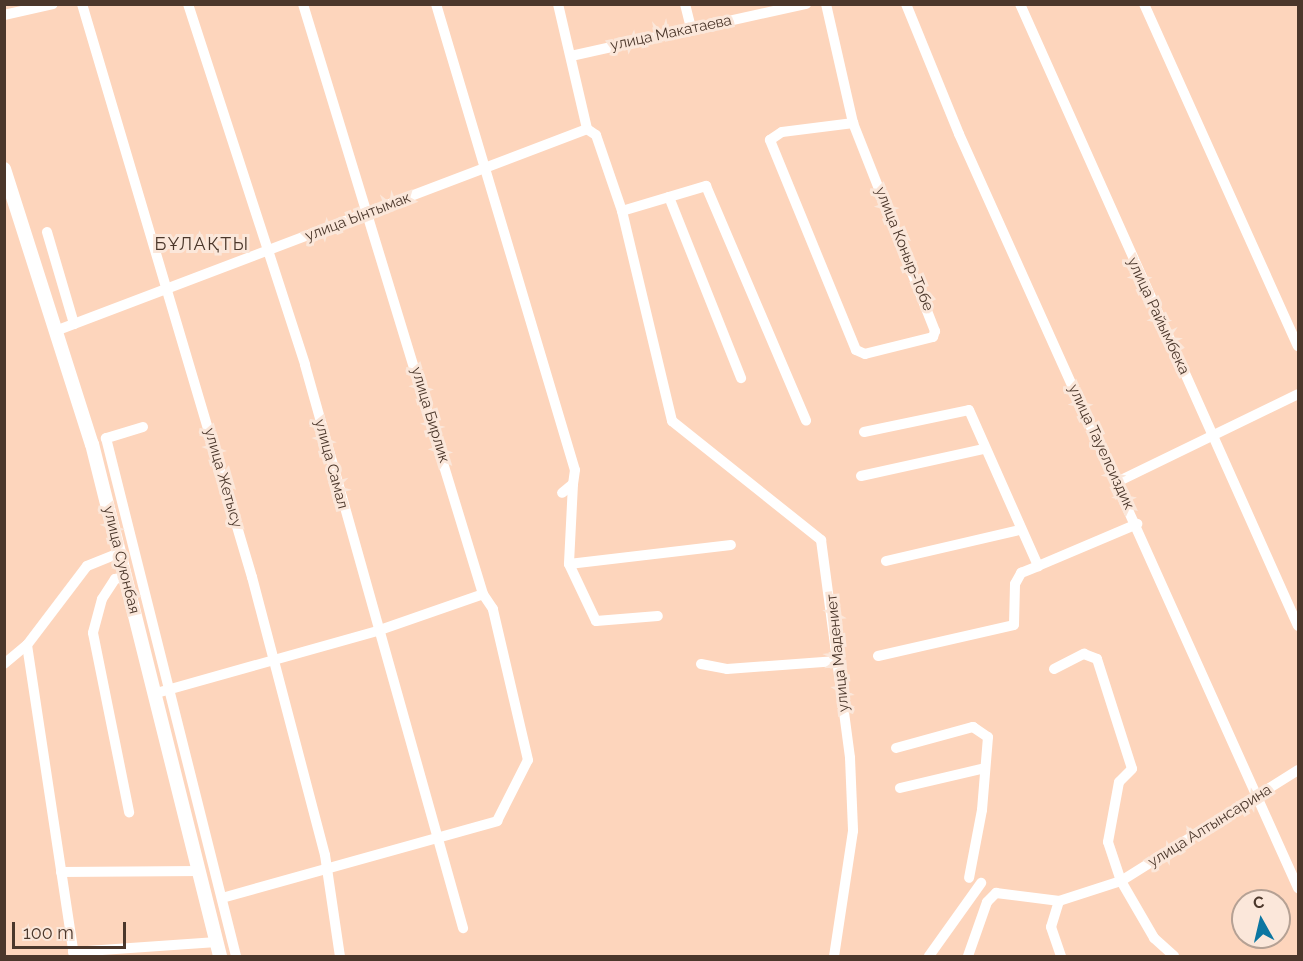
<!DOCTYPE html>
<html>
<head>
<meta charset="utf-8">
<style>
	body { margin:0 }
	#map { position:relative; width:1303px; height:961px; overflow:hidden; background:#fdd5bc; font-family:Raleway,sans-serif }
	div>[style] { position:absolute }
	.minor>* { height:10px; margin:-5px; padding:0 5px; transform-origin:5px; border-radius:5px; background:#fff }
	.major>* { height:14px; margin:-7px; padding:0 7px; transform-origin:7px; border-radius:7px; background:#fff }
	span { translate:-50% -50%; white-space:nowrap; text-align:center; line-height:1.15; -webkit-text-stroke:6px #fbe7da; paint-order:stroke }
	.street-label { font-size:15px; color:#4b372b }
	.quarter-label { font-size:18px; color:#4b372b; letter-spacing:1.5px }
	.frame { position:absolute; inset:0; border:6px solid #4b372b; pointer-events:none }
	.north { position:absolute; left:1231px; top:889px; width:60px; height:60px; box-sizing:border-box; background:#fbe7da; border:2px solid #b5a194; border-radius:50%; rotate:352deg; font-size:16px; font-weight:700; line-height:24px; text-align:center; color:#4b372b }
	.north::after { content:''; display:block; margin:auto; width:21px; height:27px; background:#0c76a1; clip-path:polygon(50% 0,100% 100%,50% 72%,0 100%) }
	.scale { position:absolute; left:12px; top:922px; width:114px; height:27px; box-sizing:border-box; border:3px solid #4b372b; border-top:0; padding-left:8px; font-size:18px; line-height:21px; white-space:nowrap; color:#4b372b; -webkit-text-stroke:4px #fbe7da; paint-order:stroke }
</style>
</head>
<body>
<div id="map">
	<div class="minor">
		<i style="left:82px;top:4px;width:598px;rotate:73.48deg"></i>
		<i style="left:252px;top:577px;width:287px;rotate:75.3deg"></i>
		<i style="left:325px;top:855px;width:102px;rotate:81.6deg"></i>
		<i style="left:188px;top:4px;width:379px;rotate:72deg"></i>
		<i style="left:305px;top:365px;width:585px;rotate:74.32deg"></i>
		<i style="left:436px;top:4px;width:486px;rotate:73.4deg"></i>
		<i style="left:575px;top:470px;width:14px;rotate:98deg"></i>
		<i style="left:573px;top:484px;width:14px;rotate:141deg"></i>
		<i style="left:558px;top:4px;width:128px;rotate:76.9deg"></i>
		<i style="left:685px;top:4px;width:25px;rotate:76deg"></i>
		<i style="left:826px;top:4px;width:122px;rotate:77.2deg"></i>
		<i style="left:853px;top:123px;width:224px;rotate:68.5deg"></i>
		<i style="left:935px;top:331px;width:6px;rotate:108deg"></i>
		<i style="left:933px;top:337px;width:70px;rotate:166deg"></i>
		<i style="left:865px;top:354px;width:10px;rotate:-156deg"></i>
		<i style="left:856px;top:350px;width:227px;rotate:-112.3deg"></i>
		<i style="left:770px;top:140px;width:14px;rotate:-34deg"></i>
		<i style="left:782px;top:132px;width:72px;rotate:-7.2deg"></i>
		<i style="left:906px;top:4px;width:140px;rotate:67.8deg"></i>
		<i style="left:959px;top:134px;width:827px;rotate:65.79deg"></i>
		<i style="left:1020px;top:4px;width:681px;rotate:65.92deg"></i>
		<i style="left:1144px;top:4px;width:375px;rotate:65.8deg"></i>
		<i style="left:4px;top:15px;width:50px;rotate:-12.7deg"></i>
		<i style="left:571px;top:56px;width:241px;rotate:-12.5deg"></i>
		<i style="left:587px;top:129px;width:11px;rotate:34deg"></i>
		<i style="left:596px;top:135px;width:80px;rotate:71.1deg"></i>
		<i style="left:622px;top:211px;width:216px;rotate:76.6deg"></i>
		<i style="left:672px;top:421px;width:191px;rotate:38.6deg"></i>
		<i style="left:821px;top:540px;width:220px;rotate:82.4deg"></i>
		<i style="left:850px;top:758px;width:73px;rotate:87.6deg"></i>
		<i style="left:853px;top:831px;width:126px;rotate:98.6deg"></i>
		<i style="left:669px;top:197px;width:195px;rotate:68.3deg"></i>
		<i style="left:622px;top:211px;width:88px;rotate:-16.6deg"></i>
		<i style="left:706px;top:186px;width:255px;rotate:66.9deg"></i>
		<i style="left:47px;top:232px;width:96px;rotate:73.6deg"></i>
		<i style="left:58px;top:330px;width:566px;rotate:-20.8deg"></i>
		<i style="left:143px;top:427px;width:39px;rotate:163deg"></i>
		<i style="left:106px;top:438px;width:534px;rotate:75.91deg"></i>
		<i style="left:864px;top:432px;width:107px;rotate:-11.8deg"></i>
		<i style="left:969px;top:410px;width:171px;rotate:66.1deg"></i>
		<i style="left:1038px;top:566px;width:108px;rotate:-23deg"></i>
		<i style="left:861px;top:476px;width:126px;rotate:-12.4deg"></i>
		<i style="left:1117px;top:482px;width:201px;rotate:-25.9deg"></i>
		<i style="left:573px;top:484px;width:80px;rotate:92.9deg"></i>
		<i style="left:569px;top:564px;width:163px;rotate:-6.7deg"></i>
		<i style="left:886px;top:561px;width:137px;rotate:-13.1deg"></i>
		<i style="left:569px;top:564px;width:63px;rotate:64.7deg"></i>
		<i style="left:596px;top:621px;width:62px;rotate:-4.6deg"></i>
		<i style="left:125px;top:577px;width:10px;rotate:169deg"></i>
		<i style="left:115px;top:579px;width:24px;rotate:123deg"></i>
		<i style="left:102px;top:599px;width:35px;rotate:105deg"></i>
		<i style="left:93px;top:633px;width:183px;rotate:78.6deg"></i>
		<i style="left:27px;top:645px;width:315px;rotate:81.4deg"></i>
		<i style="left:878px;top:656px;width:139px;rotate:-12.8deg"></i>
		<i style="left:1014px;top:625px;width:41px;rotate:-88.6deg"></i>
		<i style="left:1015px;top:584px;width:13px;rotate:-61deg"></i>
		<i style="left:1021px;top:573px;width:18px;rotate:-22deg"></i>
		<i style="left:4px;top:664px;width:30px;rotate:-40deg"></i>
		<i style="left:27px;top:645px;width:99px;rotate:-52.8deg"></i>
		<i style="left:87px;top:566px;width:35px;rotate:-22deg"></i>
		<i style="left:701px;top:664px;width:26px;rotate:11deg"></i>
		<i style="left:727px;top:669px;width:110px;rotate:-4.2deg"></i>
		<i style="left:1054px;top:669px;width:34px;rotate:-27deg"></i>
		<i style="left:1084px;top:654px;width:14px;rotate:21deg"></i>
		<i style="left:1097px;top:659px;width:115px;rotate:72.3deg"></i>
		<i style="left:1132px;top:769px;width:18px;rotate:135deg"></i>
		<i style="left:1119px;top:782px;width:61px;rotate:100.4deg"></i>
		<i style="left:1108px;top:842px;width:41px;rotate:71.6deg"></i>
		<i style="left:1121px;top:881px;width:66px;rotate:59.9deg"></i>
		<i style="left:1154px;top:938px;width:27px;rotate:42deg"></i>
		<i style="left:153px;top:694px;width:233px;rotate:-15.7deg"></i>
		<i style="left:377px;top:631px;width:112px;rotate:-19.2deg"></i>
		<i style="left:896px;top:748px;width:80px;rotate:-15.3deg"></i>
		<i style="left:973px;top:727px;width:18px;rotate:34deg"></i>
		<i style="left:988px;top:737px;width:73px;rotate:94.7deg"></i>
		<i style="left:982px;top:810px;width:69px;rotate:100.8deg"></i>
		<i style="left:900px;top:788px;width:87px;rotate:-13.2deg"></i>
		<i style="left:61px;top:872px;width:139px;rotate:-0.4deg"></i>
		<i style="left:222px;top:898px;width:286px;rotate:-15.6deg"></i>
		<i style="left:497px;top:821px;width:68px;rotate:-63.1deg"></i>
		<i style="left:528px;top:760px;width:155px;rotate:-103.1deg"></i>
		<i style="left:493px;top:609px;width:18px;rotate:-124deg"></i>
		<i style="left:483px;top:594px;width:617px;rotate:-106.97deg"></i>
		<i style="left:1059px;top:901px;width:27px;rotate:107deg"></i>
		<i style="left:1051px;top:927px;width:31px;rotate:71deg"></i>
		<i style="left:73px;top:952px;width:144px;rotate:-4deg"></i>
		<i style="left:929px;top:956px;width:90px;rotate:-54.5deg"></i>
		<i style="left:968px;top:956px;width:57px;rotate:-70.6deg"></i>
		<i style="left:987px;top:902px;width:13px;rotate:-45deg"></i>
		<i style="left:996px;top:893px;width:64px;rotate:7.2deg"></i>
		<i style="left:1059px;top:901px;width:65px;rotate:-17.9deg"></i>
		<i style="left:1121px;top:881px;width:209px;rotate:-32.1deg"></i>
	</div>
	<div class="major">
		<i style="left:4px;top:169px;width:289px;rotate:72.3deg"></i>
		<i style="left:92px;top:444px;width:528px;rotate:75.96deg"></i>
	</div>
	<div class="street-label">
		<span style="left:671px;top:33px;rotate:-12deg">улица Макатаева</span>
		<span style="left:358px;top:217px;rotate:-21deg">улица Ынтымак</span>
		<span style="left:904px;top:249px;rotate:68deg">улица Коныр-Тобе</span>
		<span style="left:1158px;top:316px;rotate:65deg">улица Райымбека</span>
		<span style="left:430px;top:415px;rotate:73deg">улица Бирлик</span>
		<span style="left:1101px;top:447px;rotate:65deg">улица Тауелсиздик</span>
		<span style="left:331px;top:464px;rotate:75deg">улица Самал</span>
		<span style="left:223px;top:478px;rotate:74deg">улица Жетысу</span>
		<span style="left:121px;top:560px;rotate:76deg">улица Суюнбая</span>
		<span style="left:838px;top:653px;rotate:-96deg">улица Мадениет</span>
		<span style="left:1210px;top:826px;rotate:-32deg">улица Алтынсарина</span>
	</div>
	<div class="quarter-label">
		<span style="left:202px;top:244px">БҰЛАҚТЫ</span>
	</div>
	<div class="frame"></div>
	<div class="north">С</div>
	<div class="scale">100 m</div>
</div>
</body>
</html>
